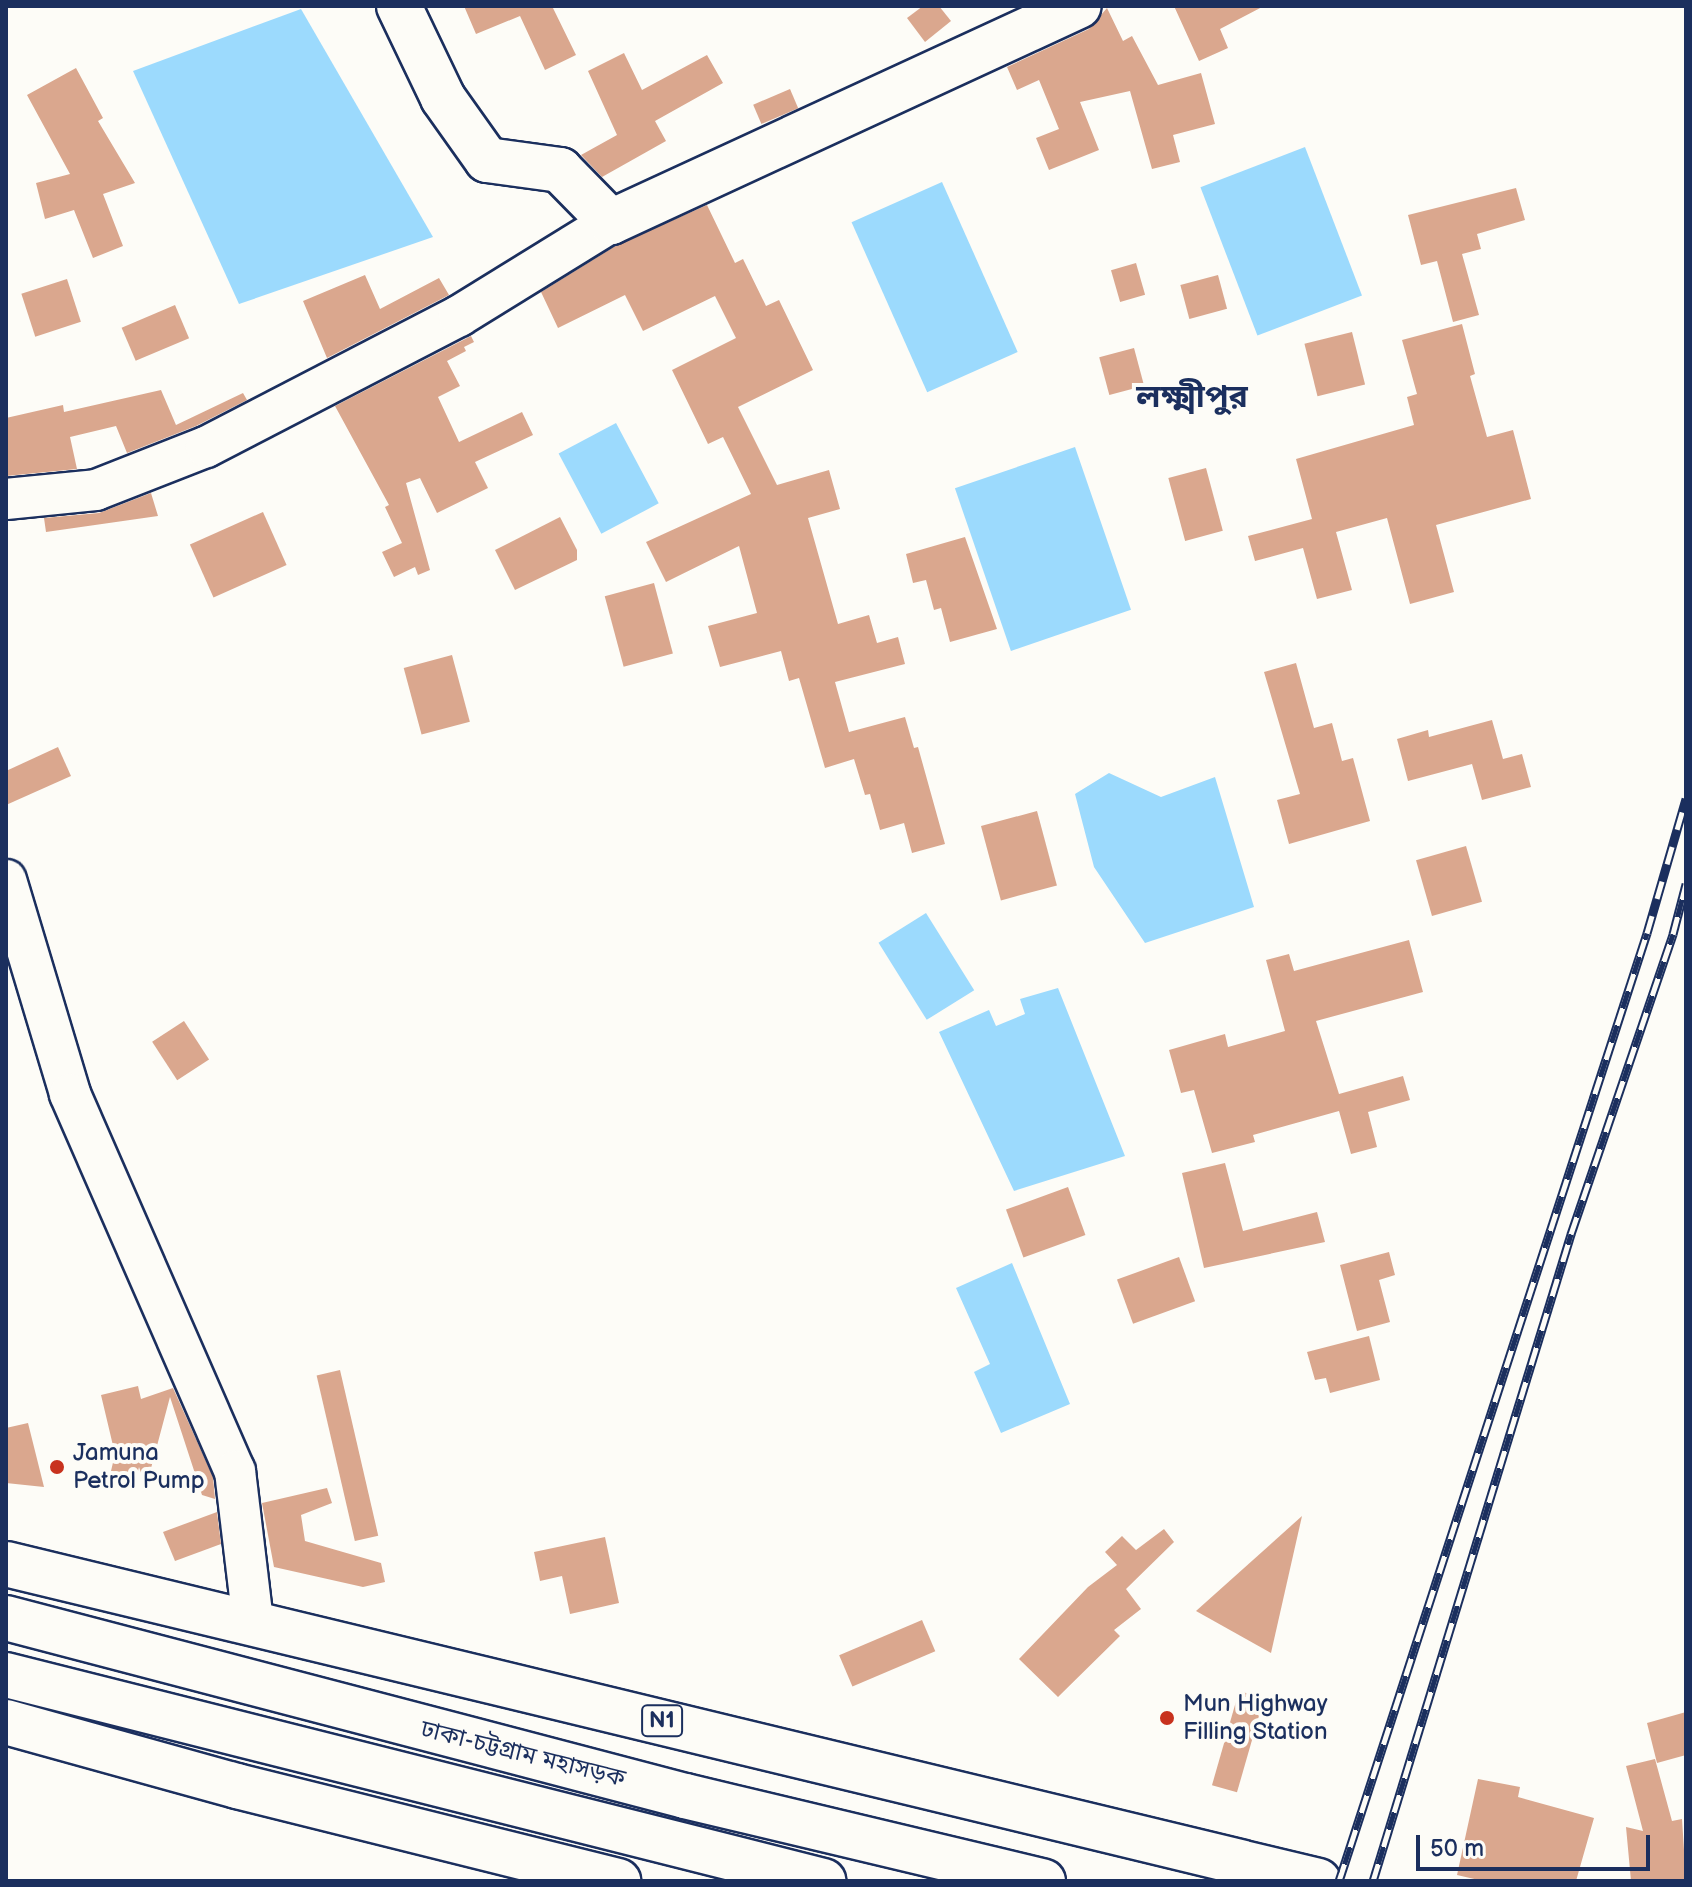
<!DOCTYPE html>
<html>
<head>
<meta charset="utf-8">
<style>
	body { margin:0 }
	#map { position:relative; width:1692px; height:1887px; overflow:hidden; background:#fdfcf7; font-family:"Balsamiq Sans","Noto Sans Bengali",sans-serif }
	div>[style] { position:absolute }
	.water>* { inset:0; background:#9cdafd; transform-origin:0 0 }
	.building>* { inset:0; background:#daa78e; transform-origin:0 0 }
	.roads { filter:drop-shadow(2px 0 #1b2f5e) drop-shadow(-2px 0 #1b2f5e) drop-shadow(0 2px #1b2f5e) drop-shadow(0 -2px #1b2f5e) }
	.minor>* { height:40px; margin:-20px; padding:0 20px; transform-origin:20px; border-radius:20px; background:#fdfcf7 }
	.major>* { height:44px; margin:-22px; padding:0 22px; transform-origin:22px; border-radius:22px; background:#fdfcf7 }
	.highway>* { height:44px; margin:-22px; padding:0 22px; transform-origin:22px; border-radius:22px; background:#fdfcf7 }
	.rail>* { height:9px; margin-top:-4.5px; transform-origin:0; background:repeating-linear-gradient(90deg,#fdfcf7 0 18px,#1b2f5e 0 36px); box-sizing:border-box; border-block:2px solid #1b2f5e }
	.dots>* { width:22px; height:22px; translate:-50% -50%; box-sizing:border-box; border:4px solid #fdfcf7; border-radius:50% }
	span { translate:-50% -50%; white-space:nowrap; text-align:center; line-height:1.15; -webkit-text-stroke:8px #fdfcf7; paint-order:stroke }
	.shield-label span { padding:2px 6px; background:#fdfcf7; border:2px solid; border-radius:6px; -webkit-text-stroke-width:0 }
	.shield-label { font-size:22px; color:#1b2f5e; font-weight:700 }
	.poi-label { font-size:24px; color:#1b2f5e }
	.left { translate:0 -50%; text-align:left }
	.street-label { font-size:24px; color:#1b2f5e }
	.district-label { font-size:32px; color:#1b2f5e; font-weight:700 }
	.frame { position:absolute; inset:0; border:8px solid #1b2f5e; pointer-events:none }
	.scale { position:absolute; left:1416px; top:1835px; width:234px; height:36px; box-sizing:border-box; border:4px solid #1b2f5e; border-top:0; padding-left:10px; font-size:24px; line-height:28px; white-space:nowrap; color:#1b2f5e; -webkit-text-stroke:6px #fdfcf7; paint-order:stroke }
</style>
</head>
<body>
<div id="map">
	<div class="water">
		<i style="clip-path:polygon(301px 9px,433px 237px,239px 304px,133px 71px)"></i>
		<i style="left:1305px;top:147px;width:159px;height:112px;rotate:69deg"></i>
		<i style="left:942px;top:182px;width:186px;height:99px;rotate:66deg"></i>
		<i style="left:616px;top:423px;width:91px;height:65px;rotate:62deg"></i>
		<i style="left:1075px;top:447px;width:172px;height:127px;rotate:71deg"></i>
		<i style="clip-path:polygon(1109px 773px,1161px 797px,1215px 777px,1254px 907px,1145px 943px,1094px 867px,1075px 794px)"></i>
		<i style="left:926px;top:913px;width:91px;height:56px;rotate:58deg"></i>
		<i style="clip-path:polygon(1058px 988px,1125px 1156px,1014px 1191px,939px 1032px,989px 1010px,996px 1026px,1025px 1014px,1020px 999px)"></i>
		<i style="clip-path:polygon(1012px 1263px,1070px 1404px,1001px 1433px,974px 1372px,990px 1364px,956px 1288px)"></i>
	</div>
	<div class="building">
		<i style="clip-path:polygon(464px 6px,552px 6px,576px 55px,545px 70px,520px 16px,476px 34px)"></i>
		<i style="clip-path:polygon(923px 6px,939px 6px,951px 21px,925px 42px,907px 18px)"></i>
		<i style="clip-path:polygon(1174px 6px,1264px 6px,1220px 29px,1228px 48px,1199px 61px)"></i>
		<i style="clip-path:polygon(1107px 8px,1123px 41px,1132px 36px,1158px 85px,1201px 73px,1215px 124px,1173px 135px,1180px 162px,1152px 169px,1130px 91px,1080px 102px,1099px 150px,1049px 170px,1036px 138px,1059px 129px,1039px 80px,1017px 90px,1007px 67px,1089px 29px)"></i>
		<i style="clip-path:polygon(624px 53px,642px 90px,707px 55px,723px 83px,655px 121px,666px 141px,602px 177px,581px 155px,617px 135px,588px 71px)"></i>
		<i style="clip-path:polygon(76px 68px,103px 118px,98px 121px,135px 183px,103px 194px,123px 246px,93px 258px,74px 210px,45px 219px,36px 183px,70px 174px,27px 95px)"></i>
		<i style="left:790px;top:89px;width:21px;height:40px;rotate:67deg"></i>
		<i style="clip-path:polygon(1516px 188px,1525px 220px,1477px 234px,1481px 249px,1462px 254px,1479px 315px,1453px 322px,1437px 261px,1421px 265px,1408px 215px)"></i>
		<i style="clip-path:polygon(707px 205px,735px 263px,743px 259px,766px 306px,779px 300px,813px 370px,738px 407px,777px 485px,829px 470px,840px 509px,808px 518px,838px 624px,869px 615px,877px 643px,898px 637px,905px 664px,835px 682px,849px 732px,905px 717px,914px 748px,918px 747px,945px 844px,912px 853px,904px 823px,880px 830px,870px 794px,865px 795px,854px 759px,825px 768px,799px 678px,789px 681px,781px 651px,720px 667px,708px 626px,757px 613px,739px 546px,666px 582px,646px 542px,751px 494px,723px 437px,708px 444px,672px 370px,736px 338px,715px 296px,643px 331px,625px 295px,558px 328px,541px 292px,617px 245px)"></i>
		<i style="left:1136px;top:263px;width:33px;height:26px;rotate:74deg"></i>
		<i style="clip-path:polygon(365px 275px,380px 309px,439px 278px,449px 295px,327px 358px,303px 301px)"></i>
		<i style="left:1218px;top:275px;width:35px;height:39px;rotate:75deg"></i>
		<i style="left:67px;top:279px;width:45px;height:48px;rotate:72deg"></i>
		<i style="left:175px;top:305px;width:36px;height:58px;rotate:67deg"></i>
		<i style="clip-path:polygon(1462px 324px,1475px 374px,1470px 376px,1487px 437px,1513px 430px,1531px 499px,1436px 525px,1454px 592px,1410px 604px,1387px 518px,1336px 532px,1352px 590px,1317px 599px,1303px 548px,1255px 561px,1248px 536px,1312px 519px,1296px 459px,1414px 425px,1407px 397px,1417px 394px,1402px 340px)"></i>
		<i style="left:1352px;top:332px;width:54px;height:49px;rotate:76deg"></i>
		<i style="clip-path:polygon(471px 336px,474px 342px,464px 347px,466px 351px,447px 361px,460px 386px,438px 397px,459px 442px,522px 412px,533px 435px,475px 462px,488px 488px,437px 513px,420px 478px,406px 483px,430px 570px,418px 575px,415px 567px,394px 577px,382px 552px,402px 543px,385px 507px,389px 505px,335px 406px)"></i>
		<i style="left:1134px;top:348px;width:39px;height:36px;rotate:75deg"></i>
		<i style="clip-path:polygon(161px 390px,176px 425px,243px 393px,247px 400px,196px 426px,127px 453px,116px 426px,70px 437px,77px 469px,6px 476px,6px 418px,63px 405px,64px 412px)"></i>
		<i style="left:1206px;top:468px;width:65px;height:39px;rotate:75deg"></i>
		<i style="clip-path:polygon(151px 493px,158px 516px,46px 532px,44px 518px,99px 513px)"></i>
		<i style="left:263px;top:512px;width:58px;height:80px;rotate:66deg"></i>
		<i style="clip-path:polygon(560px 517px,577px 550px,577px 560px,515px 590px,495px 550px)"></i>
		<i style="clip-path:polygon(965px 537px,997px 629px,950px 642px,941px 608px,934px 610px,926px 580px,913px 583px,906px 554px)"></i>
		<i style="left:654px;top:583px;width:73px;height:51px;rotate:75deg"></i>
		<i style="left:452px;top:655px;width:69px;height:50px;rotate:75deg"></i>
		<i style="clip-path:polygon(1296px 663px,1314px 728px,1332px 723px,1342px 761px,1353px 758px,1370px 821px,1289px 844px,1277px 800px,1300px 794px,1264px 672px)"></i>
		<i style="clip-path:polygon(1492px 720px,1503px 759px,1522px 754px,1531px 787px,1482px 800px,1472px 764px,1408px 781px,1397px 739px,1428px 730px,1429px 737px)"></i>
		<i style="clip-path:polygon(58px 747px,71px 776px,6px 805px,6px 771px)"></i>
		<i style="left:1037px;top:811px;width:77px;height:58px;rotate:75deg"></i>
		<i style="left:1466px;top:846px;width:58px;height:52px;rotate:74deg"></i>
		<i style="clip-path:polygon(1409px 940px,1423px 992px,1316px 1021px,1339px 1094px,1403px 1076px,1410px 1100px,1368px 1112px,1377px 1147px,1351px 1154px,1339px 1111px,1253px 1135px,1255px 1142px,1212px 1153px,1194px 1090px,1181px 1093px,1169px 1050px,1225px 1034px,1228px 1047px,1285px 1031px,1266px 960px,1289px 954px,1294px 971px)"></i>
		<i style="left:184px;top:1021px;width:46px;height:38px;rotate:57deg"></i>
		<i style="clip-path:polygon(1225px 1163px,1243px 1231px,1317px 1212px,1325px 1242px,1204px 1268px,1182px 1173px)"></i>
		<i style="left:1068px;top:1187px;width:51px;height:66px;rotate:70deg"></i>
		<i style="clip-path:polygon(1389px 1252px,1395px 1275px,1379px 1280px,1390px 1322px,1357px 1331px,1340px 1265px)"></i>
		<i style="left:1179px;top:1257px;width:47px;height:66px;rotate:70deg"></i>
		<i style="clip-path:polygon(1369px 1336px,1380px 1380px,1330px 1393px,1326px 1378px,1315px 1380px,1307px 1352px)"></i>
		<i style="left:340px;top:1370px;width:170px;height:24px;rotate:77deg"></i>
		<i style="clip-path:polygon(138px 1386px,141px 1399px,173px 1388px,213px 1477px,215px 1499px,202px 1495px,170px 1397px,146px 1487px,139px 1467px,137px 1475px,111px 1471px,115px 1454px,101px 1395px)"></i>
		<i style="clip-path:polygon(28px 1423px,44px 1487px,6px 1483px,6px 1428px)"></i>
		<i style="clip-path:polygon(327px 1488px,332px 1503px,301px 1515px,305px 1541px,381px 1563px,385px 1582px,363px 1587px,274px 1567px,262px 1503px)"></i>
		<i style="clip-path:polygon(217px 1512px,221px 1544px,175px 1561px,163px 1532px)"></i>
		<i style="clip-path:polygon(1302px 1516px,1271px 1653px,1196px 1611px)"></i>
		<i style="clip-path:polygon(1164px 1529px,1174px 1542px,1126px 1589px,1141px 1609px,1114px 1630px,1120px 1636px,1058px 1697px,1019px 1659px,1088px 1587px,1117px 1565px,1105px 1552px,1122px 1536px,1136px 1550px)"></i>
		<i style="clip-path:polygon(605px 1537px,619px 1603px,570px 1614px,562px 1576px,540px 1581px,534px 1552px)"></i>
		<i style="left:922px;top:1620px;width:34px;height:90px;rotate:67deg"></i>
		<i style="left:1239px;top:1691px;width:26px;height:98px;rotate:16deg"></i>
		<i style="clip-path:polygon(1686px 1712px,1686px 1755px,1657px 1763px,1647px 1723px)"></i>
		<i style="clip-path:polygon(1655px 1759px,1672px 1821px,1682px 1819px,1686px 1881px,1631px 1881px,1626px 1827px,1643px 1831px,1626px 1766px)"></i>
		<i style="clip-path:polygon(1478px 1779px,1520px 1787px,1518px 1797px,1594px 1818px,1576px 1881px,1483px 1881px,1457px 1875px)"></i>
	</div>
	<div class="roads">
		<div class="minor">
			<i style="left:6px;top:499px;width:90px;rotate:-5.7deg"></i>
			<i style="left:96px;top:490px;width:118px;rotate:-21.4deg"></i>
			<i style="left:206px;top:447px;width:285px;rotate:-27.4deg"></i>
			<i style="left:459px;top:316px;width:179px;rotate:-31.7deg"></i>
			<i style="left:6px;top:880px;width:223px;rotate:73.3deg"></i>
			<i style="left:70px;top:1094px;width:412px;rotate:66.4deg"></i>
			<i style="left:235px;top:1471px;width:152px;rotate:83.2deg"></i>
		</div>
		<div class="major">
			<i style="left:399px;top:6px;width:102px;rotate:64.4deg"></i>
			<i style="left:443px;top:98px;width:76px;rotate:54.6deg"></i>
			<i style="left:487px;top:160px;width:74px;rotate:7.8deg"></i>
			<i style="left:560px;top:170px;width:73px;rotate:45.6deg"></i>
			<i style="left:611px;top:222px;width:515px;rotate:-24.78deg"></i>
		</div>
		<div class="highway">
			<i style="left:6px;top:1564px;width:1350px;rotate:13.58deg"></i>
			<i style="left:6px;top:1618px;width:702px;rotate:14.69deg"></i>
			<i style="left:685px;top:1796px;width:368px;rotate:13.4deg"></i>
			<i style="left:6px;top:1675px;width:843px;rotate:14.15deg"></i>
			<i style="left:6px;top:1722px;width:240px;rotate:15.5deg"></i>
			<i style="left:237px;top:1786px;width:393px;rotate:14deg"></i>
		</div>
	</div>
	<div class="rail">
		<i style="left:1339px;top:1881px;width:997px;rotate:-72deg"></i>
		<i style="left:1647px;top:933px;width:140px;rotate:-73.8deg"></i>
		<i style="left:1373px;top:1881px;width:677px;rotate:-72.98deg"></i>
		<i style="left:1571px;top:1234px;width:317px;rotate:-71.2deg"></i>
		<i style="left:1673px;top:934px;width:52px;rotate:-75.4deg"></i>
	</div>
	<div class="dots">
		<i style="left:57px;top:1467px;background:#c8321e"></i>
		<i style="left:1167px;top:1718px;background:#c8321e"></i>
	</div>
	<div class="shield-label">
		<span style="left:662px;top:1721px">N1</span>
	</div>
	<div class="poi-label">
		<span class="left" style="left:73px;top:1467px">Jamuna<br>Petrol Pump</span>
		<span class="left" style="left:1183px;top:1718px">Mun Highway<br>Filling Station</span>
	</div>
	<div class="street-label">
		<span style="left:523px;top:1754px;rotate:14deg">ঢাকা-চট্টগ্রাম মহাসড়ক</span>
	</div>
	<div class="district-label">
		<span style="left:1192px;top:398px">লক্ষ্মীপুর</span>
	</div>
	<div class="frame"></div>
	<div class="scale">50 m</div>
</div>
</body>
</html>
